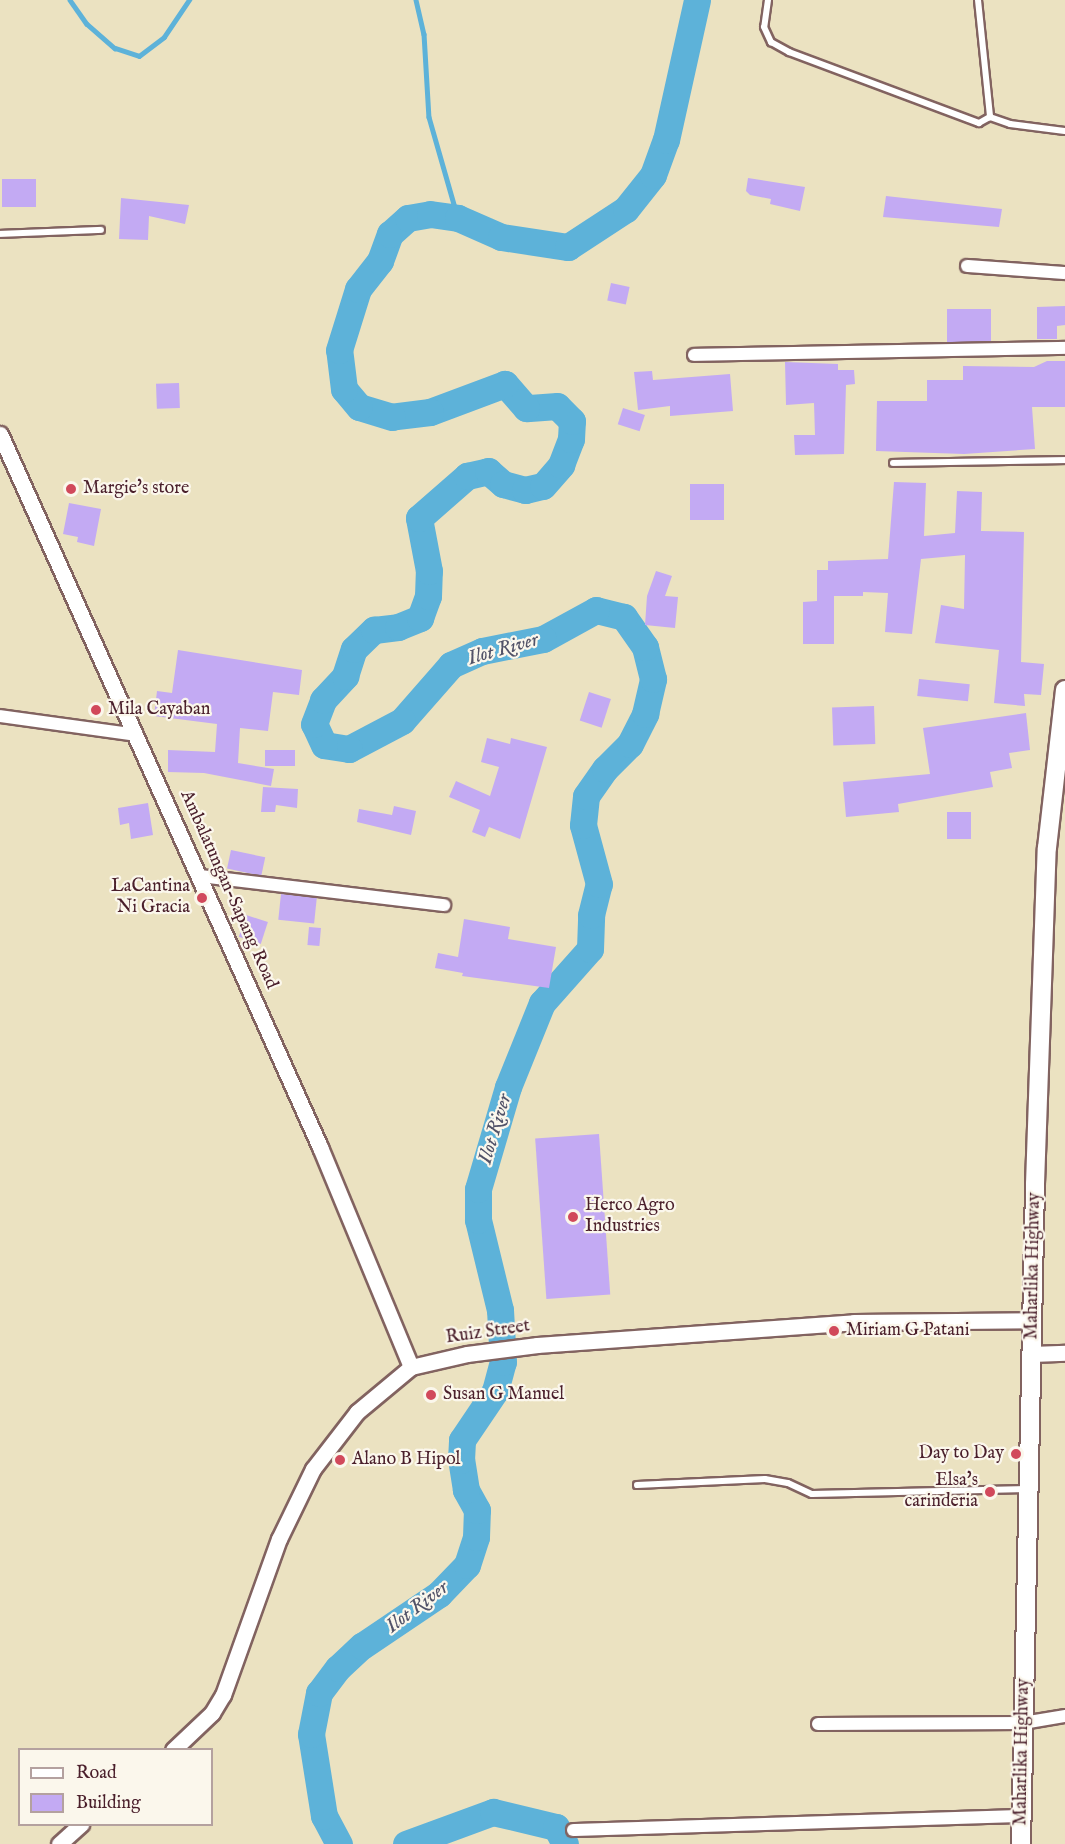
<!DOCTYPE html>
<html>
<head>
<meta charset="utf-8">
<style>
	body { margin:0 }
	#map { position:relative; width:1065px; height:1844px; overflow:hidden; background:#ebe2c1; font-family:"IM FELL English",serif }
	div>[style] { position:absolute }
	.stream>* { height:4.5px; margin:-2.25px; padding:0 2.25px; transform-origin:2.25px; border-radius:2.25px; background:#5db2d9 }
	.river>* { height:27px; margin:-13.5px; padding:0 13.5px; transform-origin:13.5px; border-radius:13.5px; background:#5db2d9 }
	.building>* { inset:0; background:#c3aaf3; transform-origin:0 0 }
	.roads { filter:drop-shadow(2px 0 #826360) drop-shadow(-2px 0 #826360) drop-shadow(0 2px #826360) drop-shadow(0 -2px #826360) }
	.service>* { height:6px; margin:-3px; padding:0 3px; transform-origin:3px; border-radius:3px; background:#fff }
	.minor>* { height:12px; margin:-6px; padding:0 6px; transform-origin:6px; border-radius:6px; background:#fff }
	.tertiary>* { height:15px; margin:-7.5px; padding:0 7.5px; transform-origin:7.5px; border-radius:7.5px; background:#fff }
	.primary>* { height:18px; margin:-9px; padding:0 9px; transform-origin:9px; border-radius:9px; background:#fff }
	.dots>* { width:16px; height:16px; translate:-50% -50%; box-sizing:border-box; border:3px solid #fbf7ec; border-radius:50% }
	span { translate:-50% -50%; white-space:nowrap; text-align:center; line-height:1.15; -webkit-text-stroke:4.5px #fbf7ec; paint-order:stroke }
	.poi-label { font-size:18px; color:#4a1f2b }
	.left { translate:0 -50%; text-align:left }
	.right { translate:-100% -50%; text-align:right }
	.street-label { font-size:18px; color:#4a1f2b }
	.water-label { font-size:20px; color:#515268; font-style:italic }
	.legend { position:absolute; left:18px; top:1748px; width:195px; height:78px; box-sizing:border-box; background:#fbf7ec; border:2px solid #b4a19f; margin:0; padding:8px 10px; list-style:none; font-size:18px; color:#4a1f2b }
	.legend li { display:flex; align-items:center; gap:12px; height:30px }
	.legend b { width:30px; border:2px solid #b4a19f }
</style>
</head>
<body>
<div id="map">
	<div class="stream">
		<i style="left:70px;top:0;width:29px;rotate:55deg"></i>
		<i style="left:87px;top:24px;width:37px;rotate:41deg"></i>
		<i style="left:115px;top:48px;width:25px;rotate:18deg"></i>
		<i style="left:139px;top:56px;width:31px;rotate:-37deg"></i>
		<i style="left:164px;top:37px;width:45px;rotate:-56deg"></i>
		<i style="left:416px;top:0;width:35px;rotate:77deg"></i>
		<i style="left:424px;top:34px;width:83px;rotate:86.6deg"></i>
		<i style="left:429px;top:117px;width:105px;rotate:74deg"></i>
	</div>
	<div class="river">
		<i style="left:339px;top:1844px;width:32px;rotate:-118deg"></i>
		<i style="left:324px;top:1816px;width:83px;rotate:-99deg"></i>
		<i style="left:311px;top:1734px;width:42px;rotate:-79deg"></i>
		<i style="left:319px;top:1693px;width:31px;rotate:-53deg"></i>
		<i style="left:338px;top:1668px;width:33px;rotate:-43deg"></i>
		<i style="left:362px;top:1646px;width:93px;rotate:-34deg"></i>
		<i style="left:439px;top:1594px;width:40px;rotate:-46deg"></i>
		<i style="left:467px;top:1565px;width:29px;rotate:-72deg"></i>
		<i style="left:476px;top:1537px;width:27px;rotate:-88deg"></i>
		<i style="left:477px;top:1510px;width:23px;rotate:-119deg"></i>
		<i style="left:466px;top:1490px;width:30px;rotate:-99deg"></i>
		<i style="left:461px;top:1460px;width:20px;rotate:-87deg"></i>
		<i style="left:462px;top:1440px;width:59px;rotate:-56deg"></i>
		<i style="left:495px;top:1391px;width:30px;rotate:-75deg"></i>
		<i style="left:503px;top:1362px;width:52px;rotate:-93.3deg"></i>
		<i style="left:500px;top:1310px;width:93px;rotate:-103.7deg"></i>
		<i style="left:478px;top:1220px;width:31px;rotate:-90deg"></i>
		<i style="left:478px;top:1189px;width:106px;rotate:-73.6deg"></i>
		<i style="left:508px;top:1087px;width:91px;rotate:-68deg"></i>
		<i style="left:542px;top:1003px;width:72px;rotate:-48.4deg"></i>
		<i style="left:590px;top:949px;width:34px;rotate:-88deg"></i>
		<i style="left:591px;top:915px;width:32px;rotate:-76deg"></i>
		<i style="left:599px;top:884px;width:61px;rotate:-105.2deg"></i>
		<i style="left:583px;top:825px;width:29px;rotate:-84deg"></i>
		<i style="left:586px;top:796px;width:33px;rotate:-55deg"></i>
		<i style="left:605px;top:769px;width:35px;rotate:-45deg"></i>
		<i style="left:630px;top:744px;width:34px;rotate:-63deg"></i>
		<i style="left:645px;top:714px;width:36px;rotate:-77deg"></i>
		<i style="left:653px;top:679px;width:33px;rotate:-104deg"></i>
		<i style="left:645px;top:647px;width:37px;rotate:-125deg"></i>
		<i style="left:624px;top:617px;width:29px;rotate:-166deg"></i>
		<i style="left:596px;top:610px;width:60px;rotate:151.3deg"></i>
		<i style="left:543px;top:639px;width:62px;rotate:168.9deg"></i>
		<i style="left:482px;top:651px;width:34px;rotate:156deg"></i>
		<i style="left:451px;top:665px;width:74px;rotate:131.2deg"></i>
		<i style="left:402px;top:721px;width:60px;rotate:152.2deg"></i>
		<i style="left:349px;top:749px;width:25px;rotate:-171deg"></i>
		<i style="left:324px;top:745px;width:23px;rotate:-115deg"></i>
		<i style="left:314px;top:724px;width:26px;rotate:-69deg"></i>
		<i style="left:323px;top:700px;width:33px;rotate:-47deg"></i>
		<i style="left:345px;top:676px;width:28px;rotate:-72deg"></i>
		<i style="left:354px;top:649px;width:28px;rotate:-44deg"></i>
		<i style="left:374px;top:630px;width:24px;rotate:-7deg"></i>
		<i style="left:398px;top:627px;width:24px;rotate:-22deg"></i>
		<i style="left:420px;top:618px;width:23px;rotate:-70deg"></i>
		<i style="left:428px;top:596px;width:25px;rotate:-88deg"></i>
		<i style="left:429px;top:571px;width:54px;rotate:-100.7deg"></i>
		<i style="left:419px;top:518px;width:64px;rotate:-41.2deg"></i>
		<i style="left:467px;top:476px;width:22px;rotate:-13deg"></i>
		<i style="left:488px;top:471px;width:20px;rotate:41deg"></i>
		<i style="left:503px;top:484px;width:23px;rotate:15deg"></i>
		<i style="left:525px;top:490px;width:18px;rotate:-13deg"></i>
		<i style="left:543px;top:486px;width:28px;rotate:-49deg"></i>
		<i style="left:561px;top:465px;width:28px;rotate:-69deg"></i>
		<i style="left:571px;top:439px;width:18px;rotate:-87deg"></i>
		<i style="left:572px;top:421px;width:21px;rotate:-135deg"></i>
		<i style="left:557px;top:406px;width:31px;rotate:176deg"></i>
		<i style="left:526px;top:408px;width:32px;rotate:-131deg"></i>
		<i style="left:505px;top:384px;width:80px;rotate:159.5deg"></i>
		<i style="left:430px;top:412px;width:38px;rotate:173deg"></i>
		<i style="left:392px;top:417px;width:34px;rotate:-163deg"></i>
		<i style="left:359px;top:407px;width:23px;rotate:-130deg"></i>
		<i style="left:344px;top:389px;width:39px;rotate:-97deg"></i>
		<i style="left:339px;top:350px;width:64px;rotate:-72.7deg"></i>
		<i style="left:358px;top:289px;width:36px;rotate:-52deg"></i>
		<i style="left:380px;top:261px;width:29px;rotate:-70deg"></i>
		<i style="left:390px;top:234px;width:24px;rotate:-42deg"></i>
		<i style="left:408px;top:218px;width:22px;rotate:-10deg"></i>
		<i style="left:430px;top:214px;width:28px;rotate:8deg"></i>
		<i style="left:458px;top:218px;width:47px;rotate:23.8deg"></i>
		<i style="left:501px;top:237px;width:68px;rotate:8.5deg"></i>
		<i style="left:568px;top:247px;width:69px;rotate:-33.2deg"></i>
		<i style="left:626px;top:209px;width:43px;rotate:-51.5deg"></i>
		<i style="left:653px;top:175px;width:37px;rotate:-70deg"></i>
		<i style="left:666px;top:140px;width:143px;rotate:-77.5deg"></i>
		<i style="left:406px;top:1844px;width:93px;rotate:-20.2deg"></i>
		<i style="left:493px;top:1812px;width:65px;rotate:13.4deg"></i>
		<i style="left:556px;top:1827px;width:19px;rotate:62deg"></i>
	</div>
	<div class="building">
		<i style="clip-path:polygon(748px 178px,805px 187px,800px 211px,770px 204px,771px 199px,750px 195px,746px 191px)"></i>
		<i style="left:36px;top:179px;width:28px;height:34px;rotate:90deg"></i>
		<i style="clip-path:polygon(886px 196px,1002px 209px,999px 227px,883px 217px)"></i>
		<i style="clip-path:polygon(121px 198px,189px 205px,185px 224px,149px 216px,148px 240px,119px 239px)"></i>
		<i style="left:611px;top:283px;width:19px;height:18px;rotate:12deg"></i>
		<i style="clip-path:polygon(1065px 306px,1065px 325px,1057px 326px,1057px 339px,1037px 339px,1037px 307px)"></i>
		<i style="left:947px;top:309px;width:44px;height:33px"></i>
		<i style="clip-path:polygon(1047px 361px,1065px 361px,1065px 407px,1032px 407px,1035px 449px,964px 454px,876px 451px,877px 401px,927px 401px,927px 380px,963px 380px,963px 366px,1034px 367px)"></i>
		<i style="clip-path:polygon(785px 362px,838px 364px,838px 370px,854px 370px,855px 384px,846px 385px,844px 454px,795px 455px,794px 435px,815px 435px,814px 403px,786px 405px)"></i>
		<i style="clip-path:polygon(652px 371px,653px 380px,730px 374px,733px 411px,670px 416px,670px 406px,638px 410px,634px 372px)"></i>
		<i style="left:179px;top:383px;width:25px;height:23px;rotate:88deg"></i>
		<i style="left:623px;top:408px;width:23px;height:17px;rotate:18deg"></i>
		<i style="clip-path:polygon(894px 482px,926px 483px,924px 536px,955px 533px,957px 491px,982px 492px,981px 531px,1024px 532px,1021px 662px,1044px 664px,1041px 695px,1024px 694px,1025px 706px,994px 703px,999px 650px,935px 643px,941px 605px,964px 609px,965px 555px,921px 559px,912px 634px,885px 632px,888px 593px,863px 592px,863px 596px,834px 596px,834px 644px,803px 644px,803px 602px,817px 601px,817px 570px,828px 570px,828px 561px,888px 559px)"></i>
		<i style="left:690px;top:484px;width:34px;height:36px"></i>
		<i style="clip-path:polygon(69px 503px,101px 509px,94px 546px,77px 542px,78px 537px,63px 534px)"></i>
		<i style="clip-path:polygon(656px 571px,672px 576px,665px 596px,678px 597px,675px 628px,645px 625px,647px 596px)"></i>
		<i style="clip-path:polygon(178px 650px,302px 670px,299px 695px,273px 692px,268px 731px,240px 728px,238px 763px,274px 769px,271px 786px,204px 773px,168px 772px,168px 750px,215px 752px,217px 724px,154px 716px,157px 691px,172px 693px)"></i>
		<i style="left:919px;top:679px;width:51px;height:17px;rotate:6deg"></i>
		<i style="left:589px;top:692px;width:23px;height:30px;rotate:18deg"></i>
		<i style="left:874px;top:706px;width:38px;height:42px;rotate:88deg"></i>
		<i style="clip-path:polygon(1026px 713px,1030px 750px,1009px 753px,1012px 768px,990px 772px,993px 787px,898px 804px,899px 812px,846px 817px,843px 782px,930px 774px,923px 728px)"></i>
		<i style="clip-path:polygon(487px 738px,510px 744px,511px 738px,547px 747px,520px 839px,489px 827px,485px 837px,472px 832px,480px 810px,449px 797px,456px 781px,490px 796px,499px 767px,481px 762px)"></i>
		<i style="left:265px;top:750px;width:30px;height:16px"></i>
		<i style="clip-path:polygon(263px 787px,298px 789px,297px 808px,276px 805px,275px 812px,261px 812px)"></i>
		<i style="clip-path:polygon(148px 803px,153px 835px,131px 839px,129px 823px,120px 825px,118px 808px)"></i>
		<i style="clip-path:polygon(394px 806px,416px 811px,411px 835px,357px 822px,359px 809px,392px 815px)"></i>
		<i style="left:971px;top:812px;width:27px;height:24px;rotate:90deg"></i>
		<i style="left:231px;top:850px;width:35px;height:19px;rotate:12deg"></i>
		<i style="left:281px;top:894px;width:36px;height:26px;rotate:6deg"></i>
		<i style="left:246px;top:915px;width:23px;height:23px;rotate:18deg"></i>
		<i style="clip-path:polygon(464px 919px,510px 927px,508px 939px,556px 947px,549px 988px,462px 976px,463px 973px,435px 968px,438px 953px,458px 957px)"></i>
		<i style="left:309px;top:927px;width:12px;height:18px;rotate:5deg"></i>
		<i style="left:599px;top:1134px;width:161px;height:64px;rotate:86deg"></i>
	</div>
	<div class="roads">
		<div class="service">
			<i style="left:768px;top:0;width:27px;rotate:98deg"></i>
			<i style="left:764px;top:27px;width:17px;rotate:65deg"></i>
			<i style="left:771px;top:42px;width:21px;rotate:29deg"></i>
			<i style="left:789px;top:52px;width:203px;rotate:20.5deg"></i>
			<i style="left:979px;top:123px;width:13px;rotate:-29deg"></i>
			<i style="left:978px;top:0;width:118px;rotate:84.1deg"></i>
			<i style="left:990px;top:117px;width:21px;rotate:19deg"></i>
			<i style="left:1010px;top:124px;width:55px;rotate:7.3deg"></i>
			<i style="left:0;top:234px;width:101px;rotate:-2.3deg"></i>
			<i style="left:893px;top:463px;width:172px;rotate:-1deg"></i>
			<i style="left:637px;top:1485px;width:128px;rotate:-2.7deg"></i>
			<i style="left:765px;top:1479px;width:23px;rotate:10deg"></i>
			<i style="left:788px;top:1483px;width:26px;rotate:25deg"></i>
			<i style="left:812px;top:1494px;width:215px;rotate:-1.3deg"></i>
		</div>
		<div class="minor">
			<i style="left:967px;top:266px;width:98px;rotate:4.1deg"></i>
			<i style="left:694px;top:355px;width:371px;rotate:-1.1deg"></i>
			<i style="left:0;top:716px;width:138px;rotate:7.9deg"></i>
			<i style="left:200px;top:876px;width:246px;rotate:6.8deg"></i>
			<i style="left:818px;top:1724px;width:205px;rotate:-0.3deg"></i>
			<i style="left:1023px;top:1723px;width:43px;rotate:-9.5deg"></i>
			<i style="left:573px;top:1830px;width:448px;rotate:-1.8deg"></i>
		</div>
		<div class="tertiary">
			<i style="left:0;top:434px;width:782px;rotate:65.83deg"></i>
			<i style="left:320px;top:1147px;width:238px;rotate:67.5deg"></i>
			<i style="left:1032px;top:1354px;width:33px;rotate:-2deg"></i>
			<i style="left:173px;top:1750px;width:54px;rotate:-43.5deg"></i>
			<i style="left:212px;top:1713px;width:21px;rotate:-59deg"></i>
			<i style="left:223px;top:1695px;width:166px;rotate:-70.3deg"></i>
			<i style="left:279px;top:1539px;width:78px;rotate:-64.1deg"></i>
			<i style="left:313px;top:1469px;width:72px;rotate:-52.3deg"></i>
			<i style="left:357px;top:1412px;width:70px;rotate:-39.8deg"></i>
			<i style="left:411px;top:1367px;width:57px;rotate:-13.1deg"></i>
			<i style="left:467px;top:1354px;width:71px;rotate:-7.3deg"></i>
			<i style="left:537px;top:1345px;width:318px;rotate:-4.1deg"></i>
			<i style="left:854px;top:1322px;width:179px;rotate:-0.6deg"></i>
			<i style="left:59px;top:1844px;width:30px;rotate:-42deg"></i>
		</div>
		<div class="primary">
			<i style="left:1021px;top:1844px;width:660px;rotate:-88.78deg"></i>
			<i style="left:1035px;top:1184px;width:336px;rotate:-88deg"></i>
			<i style="left:1047px;top:848px;width:159px;rotate:-83.5deg"></i>
		</div>
	</div>
	<div class="dots">
		<i style="left:71px;top:489px;background:#d1495b"></i>
		<i style="left:96px;top:710px;background:#d1495b"></i>
		<i style="left:202px;top:898px;background:#d1495b"></i>
		<i style="left:573px;top:1217px;background:#d1495b"></i>
		<i style="left:834px;top:1331px;background:#d1495b"></i>
		<i style="left:431px;top:1395px;background:#d1495b"></i>
		<i style="left:1016px;top:1454px;background:#d1495b"></i>
		<i style="left:340px;top:1460px;background:#d1495b"></i>
		<i style="left:990px;top:1492px;background:#d1495b"></i>
	</div>
	<div class="poi-label">
		<span class="left" style="left:83px;top:489px">Margie's store</span>
		<span class="left" style="left:108px;top:710px">Mila Cayaban</span>
		<span class="right" style="left:190px;top:898px">LaCantina<br>Ni Gracia</span>
		<span class="left" style="left:585px;top:1217px">Herco Agro<br>Industries</span>
		<span class="left" style="left:846px;top:1331px">Miriam G Patani</span>
		<span class="left" style="left:443px;top:1395px">Susan G Manuel</span>
		<span class="right" style="left:1004px;top:1454px">Day to Day</span>
		<span class="left" style="left:352px;top:1460px">Alano B Hipol</span>
		<span class="right" style="left:978px;top:1492px">Elsa's<br>carinderia</span>
	</div>
	<div class="street-label">
		<span style="left:228px;top:890px;rotate:66deg">Ambalatungan-Sapang Road</span>
		<span style="left:1034px;top:1266px;rotate:-89deg">Maharlika Highway</span>
		<span style="left:488px;top:1333px;rotate:-8deg">Ruiz Street</span>
		<span style="left:1023px;top:1752px;rotate:-89deg">Maharlika Highway</span>
	</div>
	<div class="water-label">
		<span style="left:503px;top:649px;rotate:-16deg">Ilot River</span>
		<span style="left:495px;top:1129px;rotate:-73deg">Ilot River</span>
		<span style="left:417px;top:1607px;rotate:-37deg">Ilot River</span>
	</div>
	<ul class="legend">
	<li><b style="height:8px;background:#fff"></b>Road</li>
	<li><b style="height:16px;background:#c3aaf3"></b>Building</li>
	</ul>
</div>
</body>
</html>
